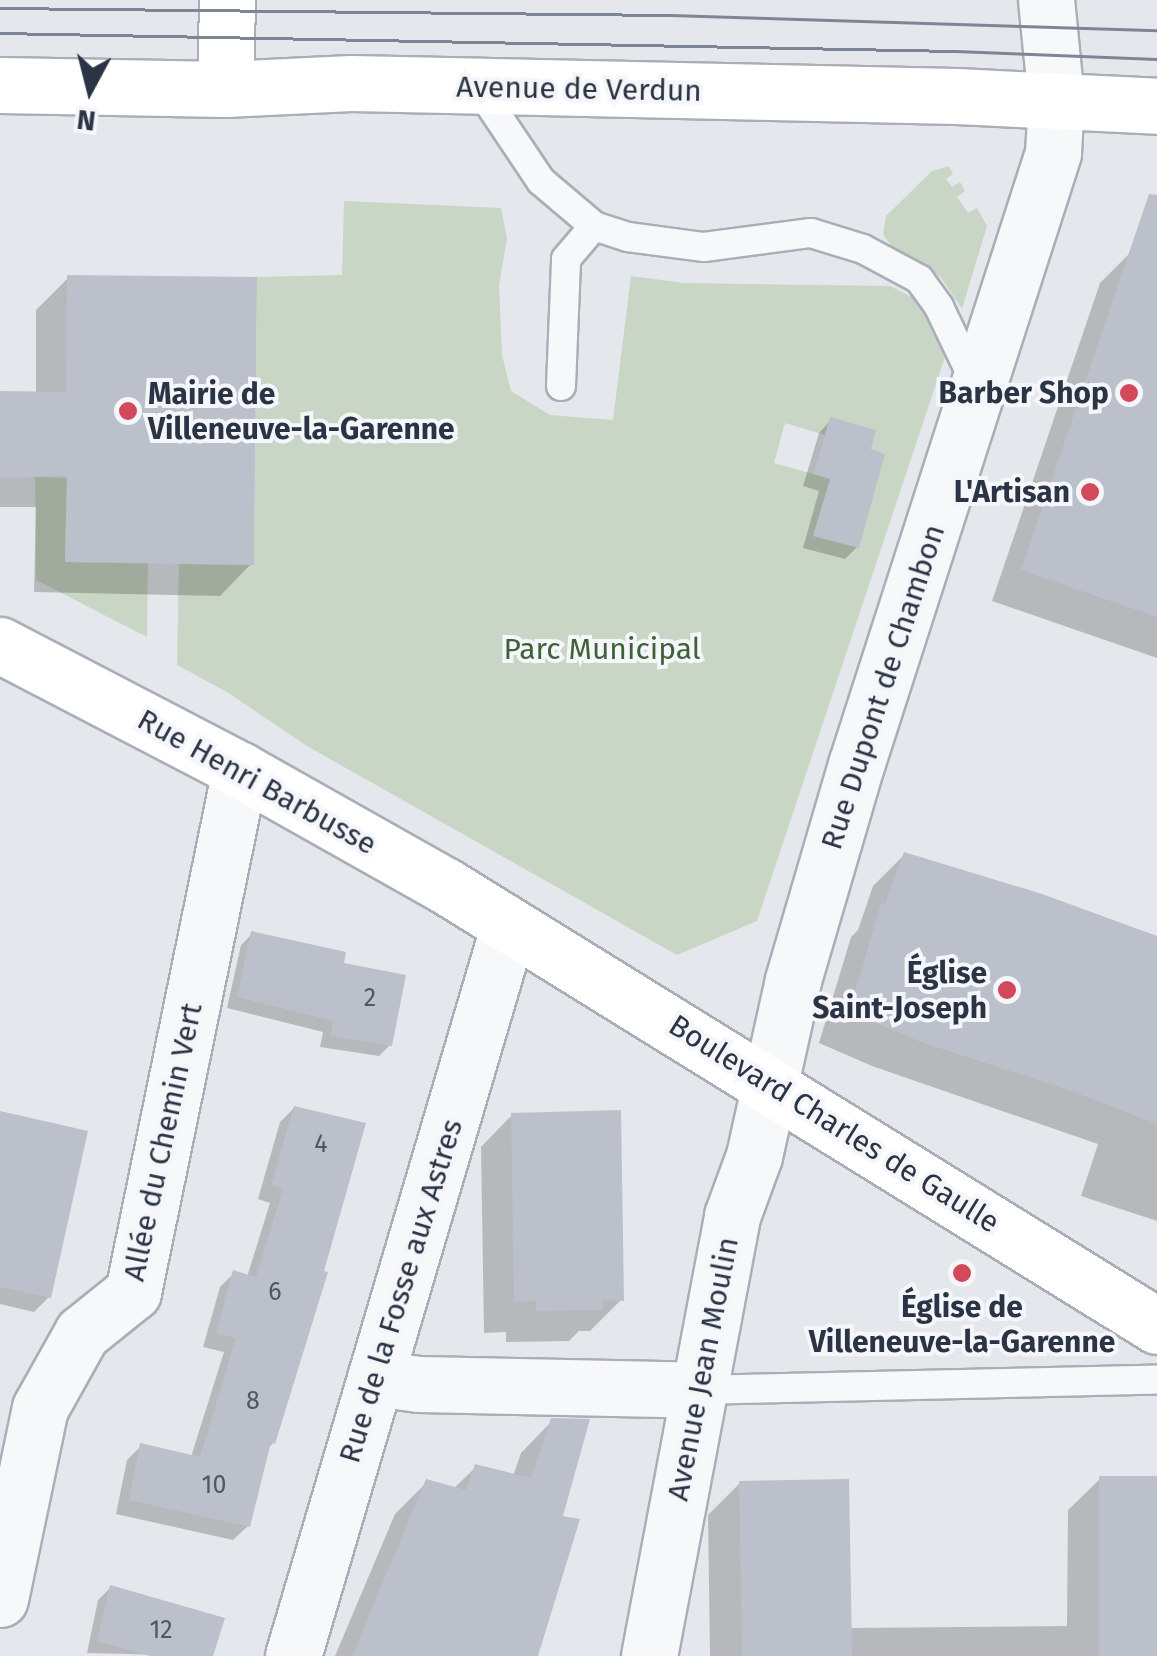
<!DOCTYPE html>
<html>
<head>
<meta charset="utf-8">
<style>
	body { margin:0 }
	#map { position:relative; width:1157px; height:1656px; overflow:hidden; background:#e4e7ec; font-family:"Fira Sans",sans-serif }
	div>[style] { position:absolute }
	.green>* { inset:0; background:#c9d6c5 }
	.shadow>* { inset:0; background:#0003 }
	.building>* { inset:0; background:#bbc0ca; transform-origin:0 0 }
	.roads { filter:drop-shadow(2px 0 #a9aeb7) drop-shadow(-2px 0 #a9aeb7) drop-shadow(0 2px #a9aeb7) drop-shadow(0 -2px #a9aeb7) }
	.lane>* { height:28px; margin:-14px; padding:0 14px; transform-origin:14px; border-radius:14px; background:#f7f8fa }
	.street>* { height:55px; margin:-27.5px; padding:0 27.5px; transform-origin:27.5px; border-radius:27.5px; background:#f7f8fa }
	.secondary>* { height:55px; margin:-27.5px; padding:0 27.5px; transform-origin:27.5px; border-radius:27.5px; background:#fff }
	.tram>* { height:2.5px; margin:-1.25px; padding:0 1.25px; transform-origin:1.25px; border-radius:1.25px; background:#7d8696 }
	.dots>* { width:28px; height:28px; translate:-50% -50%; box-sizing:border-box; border:5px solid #f4f6f9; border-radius:50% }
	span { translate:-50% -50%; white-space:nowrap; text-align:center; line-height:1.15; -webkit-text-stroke:8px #f4f6f9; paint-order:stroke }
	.number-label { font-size:25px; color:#4f5766 }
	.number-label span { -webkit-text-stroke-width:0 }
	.street-label { font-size:30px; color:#2b3445 }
	.poi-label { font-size:30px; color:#2b3445; font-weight:700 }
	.right { translate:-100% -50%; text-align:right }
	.left { translate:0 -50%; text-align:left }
	.park-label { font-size:30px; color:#3f6138 }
	.north { position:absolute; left:40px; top:40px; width:100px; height:100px; -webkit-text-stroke:8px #f4f6f9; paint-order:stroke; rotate:187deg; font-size:28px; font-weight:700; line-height:40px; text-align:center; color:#2b3445 }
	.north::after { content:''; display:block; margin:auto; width:35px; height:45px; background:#2b3445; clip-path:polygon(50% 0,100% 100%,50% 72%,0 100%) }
</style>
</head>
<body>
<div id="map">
	<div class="green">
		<i style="clip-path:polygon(949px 166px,953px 174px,946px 179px,952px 187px,960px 182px,965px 191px,957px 197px,968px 213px,977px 208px,987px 226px,962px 309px,940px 276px,894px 250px,883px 234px,886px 216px,932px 171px)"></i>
		<i style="clip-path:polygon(evenodd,344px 201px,501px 208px,507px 239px,499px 285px,502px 355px,511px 391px,550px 415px,613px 420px,631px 276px,684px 283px,890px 286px,912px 297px,927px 314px,945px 357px,757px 921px,677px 955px,307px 746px,227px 692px,177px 665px,179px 564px,254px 565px,257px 277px,342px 275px,344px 201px,785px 423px,825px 435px,875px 430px,871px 449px,874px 491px,774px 463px,785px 423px)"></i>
		<i style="clip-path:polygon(35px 477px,67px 478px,65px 562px,148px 563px,147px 637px,36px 580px)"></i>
	</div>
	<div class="shadow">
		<i style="clip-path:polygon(1131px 252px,1157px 253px,1157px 658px,992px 601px,1100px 283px)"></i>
		<i style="clip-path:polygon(68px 278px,251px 564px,220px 596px,34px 592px,36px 507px,0 507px,0 393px,36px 394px,36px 310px)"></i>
		<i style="clip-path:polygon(831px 420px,857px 547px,845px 559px,803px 548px,819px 491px,803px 486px,819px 433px)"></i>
		<i style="clip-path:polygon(904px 855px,1157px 938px,1157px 1221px,1081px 1196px,1098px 1144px,872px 1066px,819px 1043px,851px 937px,858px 930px,873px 886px)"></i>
		<i style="clip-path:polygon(252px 934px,341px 965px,390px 1045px,379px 1056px,320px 1047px,323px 1032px,227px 1008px,241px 945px)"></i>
		<i style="clip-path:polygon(294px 1108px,273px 1443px,266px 1450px,248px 1526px,233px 1540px,116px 1514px,127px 1460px,141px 1446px,191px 1457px,224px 1352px,203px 1347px,220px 1287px,234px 1273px,247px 1277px,270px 1203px,258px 1199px,280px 1122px)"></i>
		<i style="clip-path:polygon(0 1114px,49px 1297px,34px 1312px,0 1304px)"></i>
		<i style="clip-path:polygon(512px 1115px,621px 1300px,590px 1331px,579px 1331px,569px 1341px,506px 1342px,506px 1332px,484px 1333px,481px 1147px)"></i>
		<i style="clip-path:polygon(552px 1421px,560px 1517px,535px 1656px,335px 1656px,395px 1514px,427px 1482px,453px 1489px,476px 1467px,513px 1476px,521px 1453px)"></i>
		<i style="clip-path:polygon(1157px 1478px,1157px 1656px,710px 1656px,708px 1515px,740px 1483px,850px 1628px,1067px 1626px,1068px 1510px,1100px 1479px)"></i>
		<i style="clip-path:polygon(110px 1588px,211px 1656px,87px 1653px,98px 1600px)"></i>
	</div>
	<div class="building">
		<i style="clip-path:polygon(1149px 194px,1157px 195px,1157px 617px,1021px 570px)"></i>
		<i style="clip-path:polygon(67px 275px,257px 277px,254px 565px,65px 562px,67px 476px,0 478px,0 391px,66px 392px)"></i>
		<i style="clip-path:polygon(830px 417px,876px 430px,871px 449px,885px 454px,859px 548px,813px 536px,830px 479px,814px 474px)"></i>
		<i style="clip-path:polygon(904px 852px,1042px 894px,1157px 936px,1157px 1124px,1069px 1090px,921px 1042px,849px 1012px,881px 903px,885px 904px)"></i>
		<i style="clip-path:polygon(251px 931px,346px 952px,344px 963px,406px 975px,392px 1046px,330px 1036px,333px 1021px,237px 997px)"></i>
		<i style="clip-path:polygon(294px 1106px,366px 1123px,324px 1271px,328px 1272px,275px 1444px,271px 1442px,250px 1527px,129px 1500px,140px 1443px,200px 1457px,236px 1338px,216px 1333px,233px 1270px,256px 1277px,283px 1189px,271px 1186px)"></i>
		<i style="clip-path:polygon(621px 1110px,624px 1301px,603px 1300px,603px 1310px,536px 1311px,536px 1301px,514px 1302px,511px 1113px)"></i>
		<i style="clip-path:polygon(0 1111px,88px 1131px,51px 1298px,0 1287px)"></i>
		<i style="clip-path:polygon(551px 1418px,590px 1419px,563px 1516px,580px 1519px,538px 1656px,352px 1656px,426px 1479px,466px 1490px,475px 1464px,531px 1478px)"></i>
		<i style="left:1099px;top:1476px;width:58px;height:180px"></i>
		<i style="left:849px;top:1479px;width:177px;height:110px;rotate:89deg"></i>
		<i style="clip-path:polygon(110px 1585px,225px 1618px,213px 1656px,150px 1656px,97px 1641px)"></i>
	</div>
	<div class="roads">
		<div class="lane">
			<i style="left:478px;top:87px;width:113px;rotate:56.2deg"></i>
			<i style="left:541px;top:181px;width:70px;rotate:40.3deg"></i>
			<i style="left:594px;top:226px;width:36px;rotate:18deg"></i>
			<i style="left:628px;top:237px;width:77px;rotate:7.5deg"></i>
			<i style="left:704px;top:247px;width:108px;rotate:-7.5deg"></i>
			<i style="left:811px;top:233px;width:54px;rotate:17.1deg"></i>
			<i style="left:863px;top:249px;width:64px;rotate:28.2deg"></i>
			<i style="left:919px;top:279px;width:34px;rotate:54deg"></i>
			<i style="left:939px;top:307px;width:83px;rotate:64.4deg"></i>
			<i style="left:561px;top:386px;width:127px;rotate:-87.7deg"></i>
			<i style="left:566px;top:259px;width:43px;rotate:-49.7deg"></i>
			<i style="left:699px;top:1390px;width:458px;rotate:-1.3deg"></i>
		</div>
		<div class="street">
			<i style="left:375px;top:1378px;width:44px;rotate:7.8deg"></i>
			<i style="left:419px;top:1384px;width:280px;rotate:1.2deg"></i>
			<i style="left:0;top:1599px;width:195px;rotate:-78.2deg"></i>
			<i style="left:40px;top:1408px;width:86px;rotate:-60.8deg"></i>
			<i style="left:82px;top:1333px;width:65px;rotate:-38.8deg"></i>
			<i style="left:133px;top:1292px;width:533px;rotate:-78.42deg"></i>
			<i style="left:293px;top:1656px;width:762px;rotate:-73.54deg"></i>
			<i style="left:649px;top:1656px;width:448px;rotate:-79.3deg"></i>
			<i style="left:732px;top:1216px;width:64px;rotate:-69.9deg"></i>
			<i style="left:754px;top:1156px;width:180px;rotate:-77.5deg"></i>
			<i style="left:793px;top:980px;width:224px;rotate:-73.7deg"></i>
			<i style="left:856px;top:765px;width:643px;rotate:-72.16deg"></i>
			<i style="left:1053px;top:153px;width:53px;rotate:-86.8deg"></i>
			<i style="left:1056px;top:100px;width:100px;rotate:-95.7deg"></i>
		</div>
		<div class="secondary">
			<i style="left:0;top:85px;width:225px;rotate:1deg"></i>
			<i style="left:225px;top:89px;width:126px;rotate:-2.7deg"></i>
			<i style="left:351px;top:83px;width:605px;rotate:1.23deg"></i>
			<i style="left:956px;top:96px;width:201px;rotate:2.8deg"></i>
			<i style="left:225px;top:89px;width:89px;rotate:-88.7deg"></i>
			<i style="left:0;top:645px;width:271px;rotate:27.5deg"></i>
			<i style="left:240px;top:770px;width:236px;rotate:29.4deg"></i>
			<i style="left:446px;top:886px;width:836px;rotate:31.75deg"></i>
		</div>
	</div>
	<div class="tram">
		<i style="left:0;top:8px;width:672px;rotate:0.6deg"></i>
		<i style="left:672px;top:15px;width:485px;rotate:1.8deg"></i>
		<i style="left:0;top:33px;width:957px;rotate:1.08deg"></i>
		<i style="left:957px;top:51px;width:200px;rotate:2.3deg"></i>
	</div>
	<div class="dots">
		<i style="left:1129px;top:393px;background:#d1495b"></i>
		<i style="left:128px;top:411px;background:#d1495b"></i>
		<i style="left:1090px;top:492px;background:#d1495b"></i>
		<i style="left:1007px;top:990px;background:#d1495b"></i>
		<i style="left:962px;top:1273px;background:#d1495b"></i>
	</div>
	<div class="number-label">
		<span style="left:370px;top:998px">2</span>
		<span style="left:321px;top:1144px">4</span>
		<span style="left:275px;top:1292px">6</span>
		<span style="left:253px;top:1401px">8</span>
		<span style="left:214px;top:1485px">10</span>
		<span style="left:161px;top:1630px">12</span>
	</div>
	<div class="street-label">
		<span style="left:579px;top:89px;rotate:1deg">Avenue de Verdun</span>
		<span style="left:883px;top:687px;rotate:-72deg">Rue Dupont de Chambon</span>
		<span style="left:257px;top:782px;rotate:29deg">Rue Henri Barbusse</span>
		<span style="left:834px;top:1124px;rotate:32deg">Boulevard Charles de Gaulle</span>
		<span style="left:163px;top:1142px;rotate:-78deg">Allée du Chemin Vert</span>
		<span style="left:401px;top:1291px;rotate:-73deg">Rue de la Fosse aux Astres</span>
		<span style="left:703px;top:1369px;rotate:-79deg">Avenue Jean Moulin</span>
	</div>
	<div class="poi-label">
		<span class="right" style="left:1109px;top:393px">Barber Shop</span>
		<span class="left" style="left:148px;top:411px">Mairie de<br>Villeneuve-la-Garenne</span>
		<span class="right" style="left:1070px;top:492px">L'Artisan</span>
		<span class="right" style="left:987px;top:990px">Église<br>Saint-Joseph</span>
		<span style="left:962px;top:1324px">Église de<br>Villeneuve-la-Garenne</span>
	</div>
	<div class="park-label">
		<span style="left:602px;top:649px">Parc Municipal</span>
	</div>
	<div class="north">N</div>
</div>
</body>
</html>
